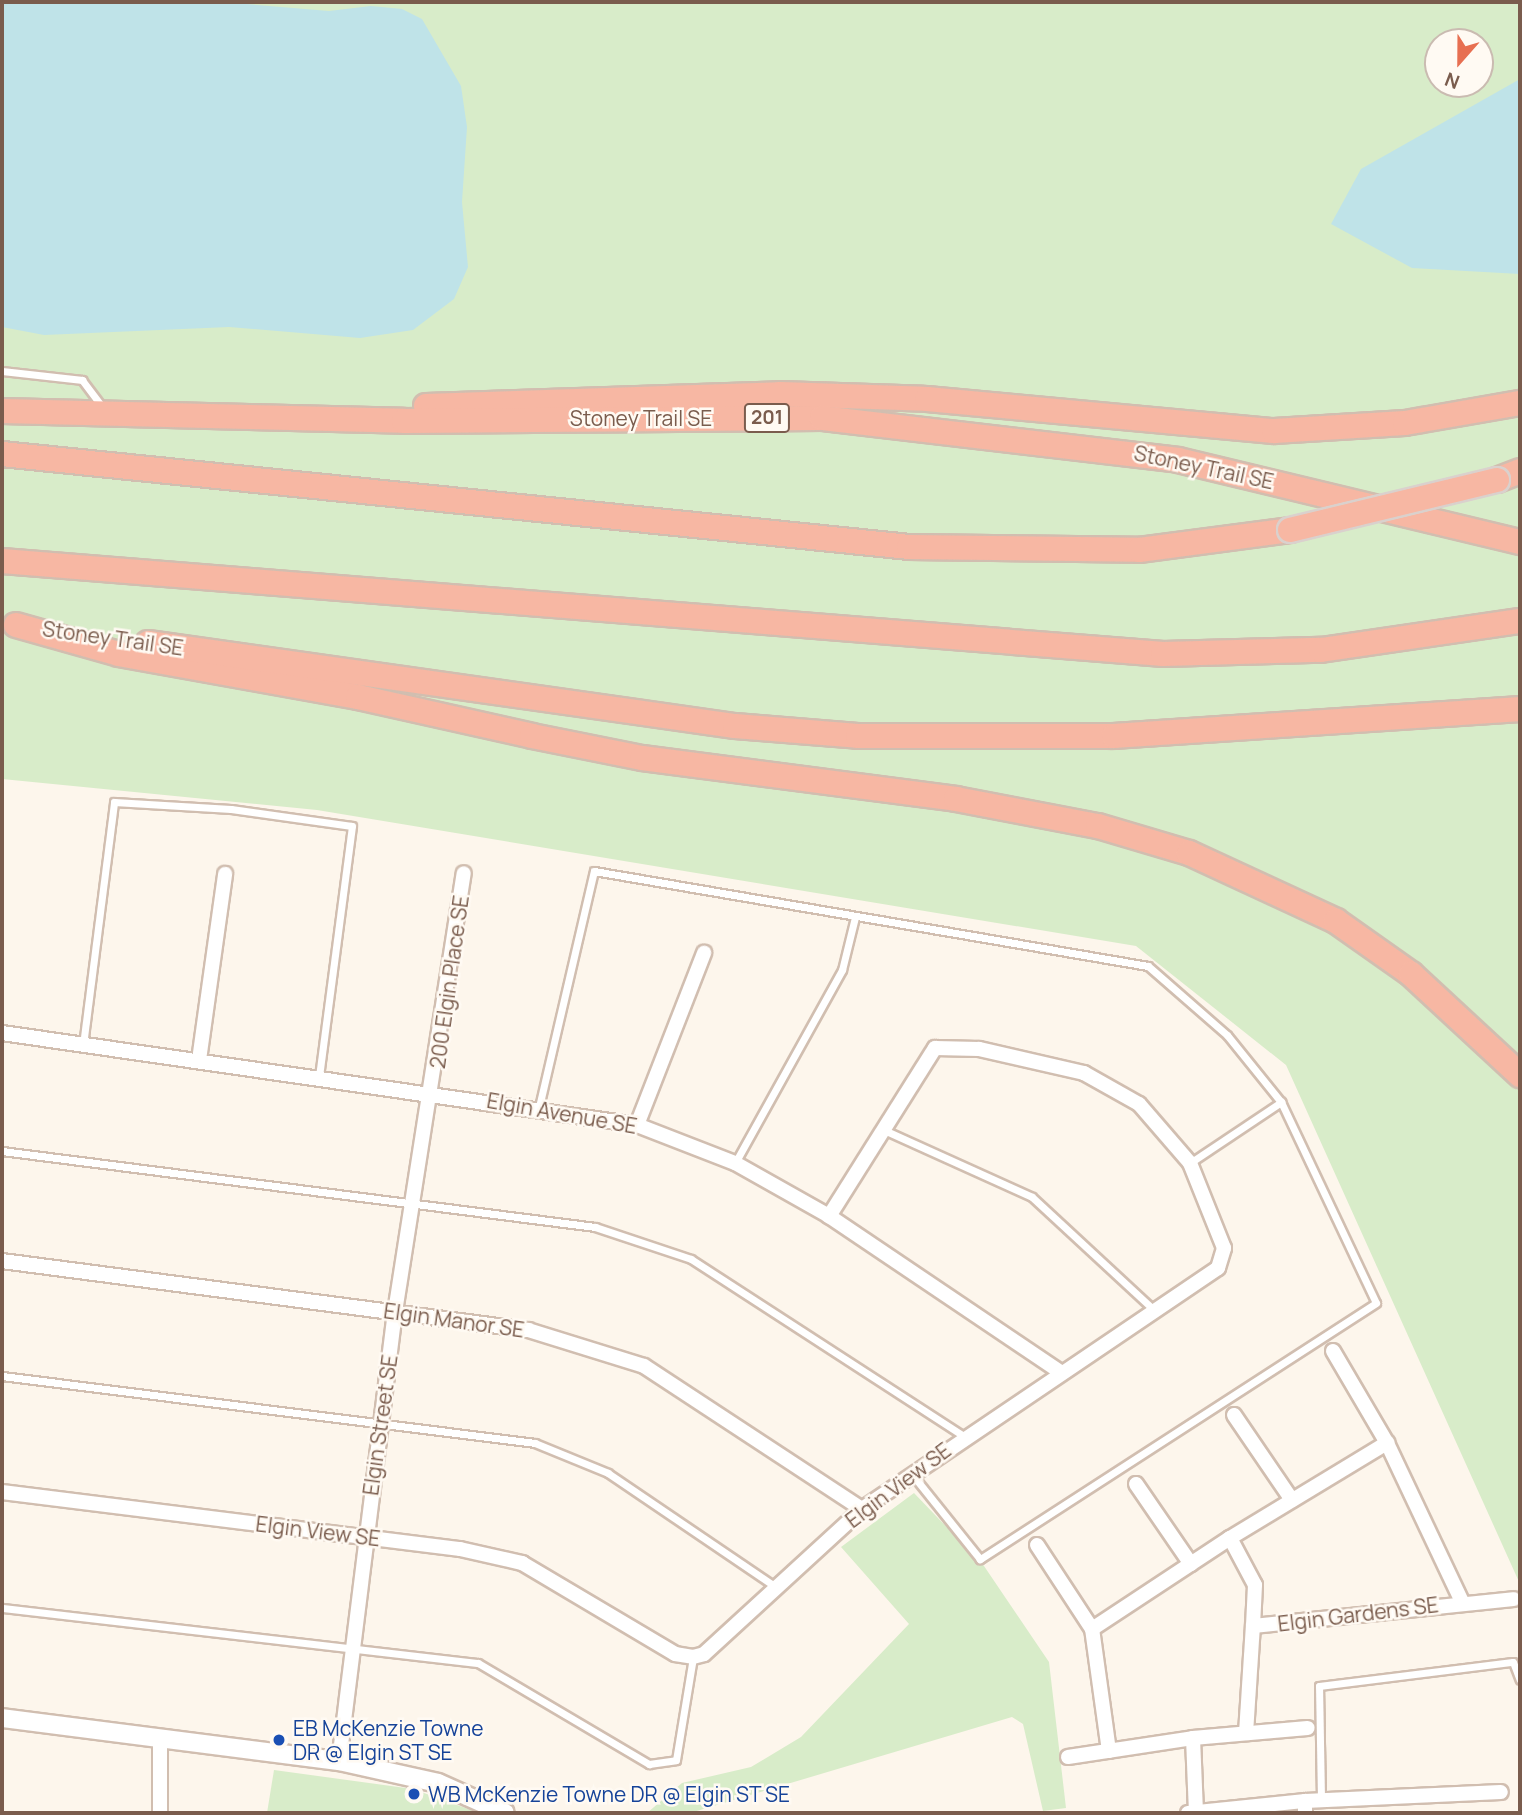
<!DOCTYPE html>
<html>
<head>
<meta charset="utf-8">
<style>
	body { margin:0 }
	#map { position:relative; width:1522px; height:1815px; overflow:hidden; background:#fdf6ec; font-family:Manrope,sans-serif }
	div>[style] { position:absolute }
	.green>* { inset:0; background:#d8ecc9 }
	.water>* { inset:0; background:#bfe3e8 }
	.roads { filter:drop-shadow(2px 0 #d1beb0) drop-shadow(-2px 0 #d1beb0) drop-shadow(0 2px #d1beb0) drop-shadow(0 -2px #d1beb0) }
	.service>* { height:7px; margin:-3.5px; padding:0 3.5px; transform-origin:3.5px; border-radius:3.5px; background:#fff }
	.minor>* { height:14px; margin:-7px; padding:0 7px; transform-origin:7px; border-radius:7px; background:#fff }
	.tertiary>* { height:18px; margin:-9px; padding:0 9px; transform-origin:9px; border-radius:9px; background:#fff }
	.motorway>* { height:24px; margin:-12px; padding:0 12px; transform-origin:12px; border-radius:12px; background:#f7b7a3 }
	.bridges { filter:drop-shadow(2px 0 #dad1cd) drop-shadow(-2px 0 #dad1cd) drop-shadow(0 2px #dad1cd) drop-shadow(0 -2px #dad1cd) }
	.motorway-bridge>* { height:24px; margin:-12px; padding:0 12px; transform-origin:12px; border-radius:12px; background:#f7b7a3 }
	.dots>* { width:19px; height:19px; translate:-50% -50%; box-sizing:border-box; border:4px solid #fffaf3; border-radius:50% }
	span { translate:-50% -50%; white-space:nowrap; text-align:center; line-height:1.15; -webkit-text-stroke:5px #fffaf3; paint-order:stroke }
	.shield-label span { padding:2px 5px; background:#fffaf3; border:2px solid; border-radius:5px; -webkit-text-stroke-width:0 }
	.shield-label { font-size:19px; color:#7a5c4d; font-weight:700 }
	.street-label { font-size:21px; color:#7a5c4d }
	.transit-label { font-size:21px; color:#164399 }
	.left { translate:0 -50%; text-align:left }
	.frame { position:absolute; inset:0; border:4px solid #7a5c4d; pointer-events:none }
	.north { position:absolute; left:1424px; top:28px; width:70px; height:70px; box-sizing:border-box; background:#fffaf3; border:2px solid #cabbb1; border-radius:50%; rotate:201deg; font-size:19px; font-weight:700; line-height:28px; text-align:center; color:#7a5c4d }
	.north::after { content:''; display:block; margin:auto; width:24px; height:32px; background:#e76f51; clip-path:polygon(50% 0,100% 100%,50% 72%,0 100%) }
</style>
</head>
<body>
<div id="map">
	<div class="green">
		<i style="clip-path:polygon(evenodd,2px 2px,1520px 2px,1520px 1584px,1286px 1065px,1136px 946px,317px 810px,2px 779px,2px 2px,1438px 42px,1480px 42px,1480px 84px,1438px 84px,1438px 42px)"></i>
		<i style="clip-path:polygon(914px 1493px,984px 1566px,1049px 1662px,1066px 1808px,1043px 1811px,1023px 1724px,1012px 1717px,690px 1813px,647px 1813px,682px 1783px,751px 1767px,801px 1737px,909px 1624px,841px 1547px)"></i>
		<i style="clip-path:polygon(274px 1770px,413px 1789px,479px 1813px,267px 1813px)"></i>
	</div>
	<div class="water">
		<i style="clip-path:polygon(2px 2px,223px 2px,329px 11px,371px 6px,402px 9px,422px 19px,461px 86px,467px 127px,462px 202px,468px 267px,454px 299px,413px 330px,360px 338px,229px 327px,44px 335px,2px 327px)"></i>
		<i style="clip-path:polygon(1520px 79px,1520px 274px,1412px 268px,1331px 224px,1361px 169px)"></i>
	</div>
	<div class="roads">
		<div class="service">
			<i style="left:2px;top:371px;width:81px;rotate:6.4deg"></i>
			<i style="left:82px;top:380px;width:34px;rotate:53deg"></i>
			<i style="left:83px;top:1045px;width:245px;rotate:-82.7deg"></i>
			<i style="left:114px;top:802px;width:117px;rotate:3.4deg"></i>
			<i style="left:231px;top:809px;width:122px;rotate:8deg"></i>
			<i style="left:352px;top:826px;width:252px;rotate:97.5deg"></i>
			<i style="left:539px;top:1107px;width:242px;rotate:-76.9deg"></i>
			<i style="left:594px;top:871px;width:562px;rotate:9.73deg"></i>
			<i style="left:1148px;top:966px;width:105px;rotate:41.1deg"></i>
			<i style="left:1227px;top:1035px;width:86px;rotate:51.1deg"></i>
			<i style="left:1281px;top:1102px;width:222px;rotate:64.7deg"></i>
			<i style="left:1376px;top:1303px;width:472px;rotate:147.1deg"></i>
			<i style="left:980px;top:1559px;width:109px;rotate:-128.7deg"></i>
			<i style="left:886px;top:1131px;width:160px;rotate:24.3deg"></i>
			<i style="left:1032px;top:1197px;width:165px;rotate:42.8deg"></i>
			<i style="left:2px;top:1151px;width:598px;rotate:7.3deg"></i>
			<i style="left:595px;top:1227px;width:101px;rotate:18.4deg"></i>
			<i style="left:691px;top:1259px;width:325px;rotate:33deg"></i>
			<i style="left:735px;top:1163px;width:221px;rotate:-61deg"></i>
			<i style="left:842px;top:970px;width:55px;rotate:-76.2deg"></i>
			<i style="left:1190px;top:1163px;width:110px;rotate:-33.8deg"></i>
			<i style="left:2px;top:1376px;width:537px;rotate:7.16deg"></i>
			<i style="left:535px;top:1443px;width:79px;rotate:22.3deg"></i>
			<i style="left:608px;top:1473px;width:201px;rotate:34.2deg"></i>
			<i style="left:2px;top:1608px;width:479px;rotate:6.6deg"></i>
			<i style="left:478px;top:1663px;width:199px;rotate:30.6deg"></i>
			<i style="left:649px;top:1764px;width:27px;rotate:-8deg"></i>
			<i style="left:676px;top:1760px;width:104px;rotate:-80.6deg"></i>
			<i style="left:1321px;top:1799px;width:113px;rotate:-91deg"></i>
			<i style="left:1319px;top:1686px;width:195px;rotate:-7.1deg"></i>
			<i style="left:1513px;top:1662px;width:19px;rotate:69deg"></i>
		</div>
		<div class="minor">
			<i style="left:2px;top:1033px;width:642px;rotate:8.24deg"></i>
			<i style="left:637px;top:1125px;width:105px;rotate:21.2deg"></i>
			<i style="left:735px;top:1163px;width:108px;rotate:29.4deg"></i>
			<i style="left:829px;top:1216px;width:277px;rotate:34deg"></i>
			<i style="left:199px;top:1060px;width:188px;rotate:-82deg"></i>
			<i style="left:637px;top:1125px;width:185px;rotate:-68.7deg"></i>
			<i style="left:2px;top:1261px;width:531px;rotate:7.47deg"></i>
			<i style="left:528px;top:1330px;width:121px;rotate:17.2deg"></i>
			<i style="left:644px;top:1366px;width:261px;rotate:33.3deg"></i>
			<i style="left:1333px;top:1351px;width:107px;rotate:59.6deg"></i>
			<i style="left:1387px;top:1443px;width:176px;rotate:64.7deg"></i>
			<i style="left:1234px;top:1415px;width:103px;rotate:55.7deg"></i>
			<i style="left:1136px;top:1484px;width:97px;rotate:55.5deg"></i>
			<i style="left:2px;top:1492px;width:462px;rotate:7.1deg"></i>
			<i style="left:460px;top:1549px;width:64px;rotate:12.7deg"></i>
			<i style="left:522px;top:1563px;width:178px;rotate:30.7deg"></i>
			<i style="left:675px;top:1654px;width:18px;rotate:9deg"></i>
			<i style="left:693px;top:1657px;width:11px;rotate:-15deg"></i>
			<i style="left:704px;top:1654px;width:214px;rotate:-42.5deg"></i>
			<i style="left:862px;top:1509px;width:430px;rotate:-34.1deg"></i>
			<i style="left:1218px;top:1268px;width:21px;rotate:-73deg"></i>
			<i style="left:1224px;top:1248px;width:92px;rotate:-111.8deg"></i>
			<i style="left:1190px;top:1163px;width:78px;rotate:-130.8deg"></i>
			<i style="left:1139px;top:1104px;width:63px;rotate:-150.6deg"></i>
			<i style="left:1084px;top:1073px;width:108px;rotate:-167.1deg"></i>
			<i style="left:979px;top:1049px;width:44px;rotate:-178.7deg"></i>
			<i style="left:935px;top:1048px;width:199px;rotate:122.2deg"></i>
			<i style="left:1230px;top:1538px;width:184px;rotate:-31.2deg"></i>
			<i style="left:1037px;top:1545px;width:100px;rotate:56.8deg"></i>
			<i style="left:1246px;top:1733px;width:107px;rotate:-86.3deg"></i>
			<i style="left:1253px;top:1626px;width:262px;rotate:-5.9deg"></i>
			<i style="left:1193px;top:1738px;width:115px;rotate:-5deg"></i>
			<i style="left:160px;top:1741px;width:72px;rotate:90deg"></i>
			<i style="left:1109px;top:1751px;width:123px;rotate:-97.9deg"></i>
			<i style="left:1092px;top:1629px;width:165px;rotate:-33.4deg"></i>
			<i style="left:1230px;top:1538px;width:53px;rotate:62deg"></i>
			<i style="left:1255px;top:1585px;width:41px;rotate:92.8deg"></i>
			<i style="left:1068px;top:1757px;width:126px;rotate:-8.6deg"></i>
			<i style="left:1193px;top:1738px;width:74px;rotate:87.7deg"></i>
			<i style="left:339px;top:1761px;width:452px;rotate:-82.9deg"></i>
			<i style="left:395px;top:1312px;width:444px;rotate:-81.1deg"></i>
			<i style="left:1305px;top:1801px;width:196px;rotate:-2.6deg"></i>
			<i style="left:1188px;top:1813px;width:118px;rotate:-5.9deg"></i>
			<i style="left:1305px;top:1801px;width:12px;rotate:90deg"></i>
		</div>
		<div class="tertiary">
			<i style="left:2px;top:1718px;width:340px;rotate:7.3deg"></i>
			<i style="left:339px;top:1761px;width:101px;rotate:12.5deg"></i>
			<i style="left:438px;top:1783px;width:73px;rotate:24.1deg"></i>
		</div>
		<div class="motorway">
			<i style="left:426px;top:406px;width:354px;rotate:-1.9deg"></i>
			<i style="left:780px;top:394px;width:147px;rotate:1.9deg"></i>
			<i style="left:927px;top:399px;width:348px;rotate:5.3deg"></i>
			<i style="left:1274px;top:431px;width:131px;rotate:-3.5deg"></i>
			<i style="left:1405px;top:423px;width:117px;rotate:-9.9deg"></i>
			<i style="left:2px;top:411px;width:402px;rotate:1.4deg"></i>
			<i style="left:404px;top:421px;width:418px;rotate:-0.4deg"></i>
			<i style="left:822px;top:418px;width:358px;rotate:6.7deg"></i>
			<i style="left:1178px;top:460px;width:352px;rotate:13.5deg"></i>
			<i style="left:2px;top:454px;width:912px;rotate:5.85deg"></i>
			<i style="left:909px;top:547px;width:230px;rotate:0.7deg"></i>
			<i style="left:1139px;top:550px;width:152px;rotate:-7.5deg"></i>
			<i style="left:1497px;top:480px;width:25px;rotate:-21deg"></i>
			<i style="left:2px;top:561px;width:1165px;rotate:4.58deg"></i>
			<i style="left:1163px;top:654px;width:158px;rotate:-1.5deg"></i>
			<i style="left:1321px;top:650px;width:201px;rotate:-8.3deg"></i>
			<i style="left:16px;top:625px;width:107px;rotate:15.7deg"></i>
			<i style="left:119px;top:654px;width:243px;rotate:10.2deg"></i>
			<i style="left:358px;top:697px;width:178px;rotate:12.6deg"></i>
			<i style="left:532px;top:736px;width:112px;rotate:11.3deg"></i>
			<i style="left:642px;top:758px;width:317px;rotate:7.4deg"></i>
			<i style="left:956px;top:799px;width:145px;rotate:10.8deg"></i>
			<i style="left:1098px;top:826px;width:95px;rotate:16.5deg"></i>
			<i style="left:1189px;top:853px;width:162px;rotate:24.8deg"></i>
			<i style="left:1336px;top:921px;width:92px;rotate:35.2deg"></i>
			<i style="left:1411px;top:974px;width:149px;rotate:42.8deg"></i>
			<i style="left:148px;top:643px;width:593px;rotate:8.05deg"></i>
			<i style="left:735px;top:726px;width:123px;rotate:4.6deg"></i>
			<i style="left:858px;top:736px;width:256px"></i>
			<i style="left:1114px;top:736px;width:407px;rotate:-3.8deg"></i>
		</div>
	</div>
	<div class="bridges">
		<div class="motorway-bridge">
			<i style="left:1290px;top:530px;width:213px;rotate:-13.6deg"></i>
		</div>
	</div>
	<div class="dots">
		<i style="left:279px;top:1740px;background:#1a4fb4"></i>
		<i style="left:414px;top:1794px;background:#1a4fb4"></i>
	</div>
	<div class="shield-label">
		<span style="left:767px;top:418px">201</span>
	</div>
	<div class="street-label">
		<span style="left:641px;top:418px">Stoney Trail SE</span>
		<span style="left:1204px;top:467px;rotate:12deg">Stoney Trail SE</span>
		<span style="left:113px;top:638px;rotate:8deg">Stoney Trail SE</span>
		<span style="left:449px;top:982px;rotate:-82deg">200 Elgin Place SE</span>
		<span style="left:562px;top:1113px;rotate:10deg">Elgin Avenue SE</span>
		<span style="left:454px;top:1320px;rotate:8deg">Elgin Manor SE</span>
		<span style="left:380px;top:1425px;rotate:-82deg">Elgin Street SE</span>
		<span style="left:898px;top:1485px;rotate:-37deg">Elgin View SE</span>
		<span style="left:318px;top:1531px;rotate:7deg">Elgin View SE</span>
		<span style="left:1358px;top:1614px;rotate:-7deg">Elgin Gardens SE</span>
	</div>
	<div class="transit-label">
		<span class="left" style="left:293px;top:1740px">EB McKenzie Towne<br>DR @ Elgin ST SE</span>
		<span class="left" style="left:428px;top:1794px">WB McKenzie Towne DR @ Elgin ST SE</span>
	</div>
	<div class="frame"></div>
	<div class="north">N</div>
</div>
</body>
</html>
